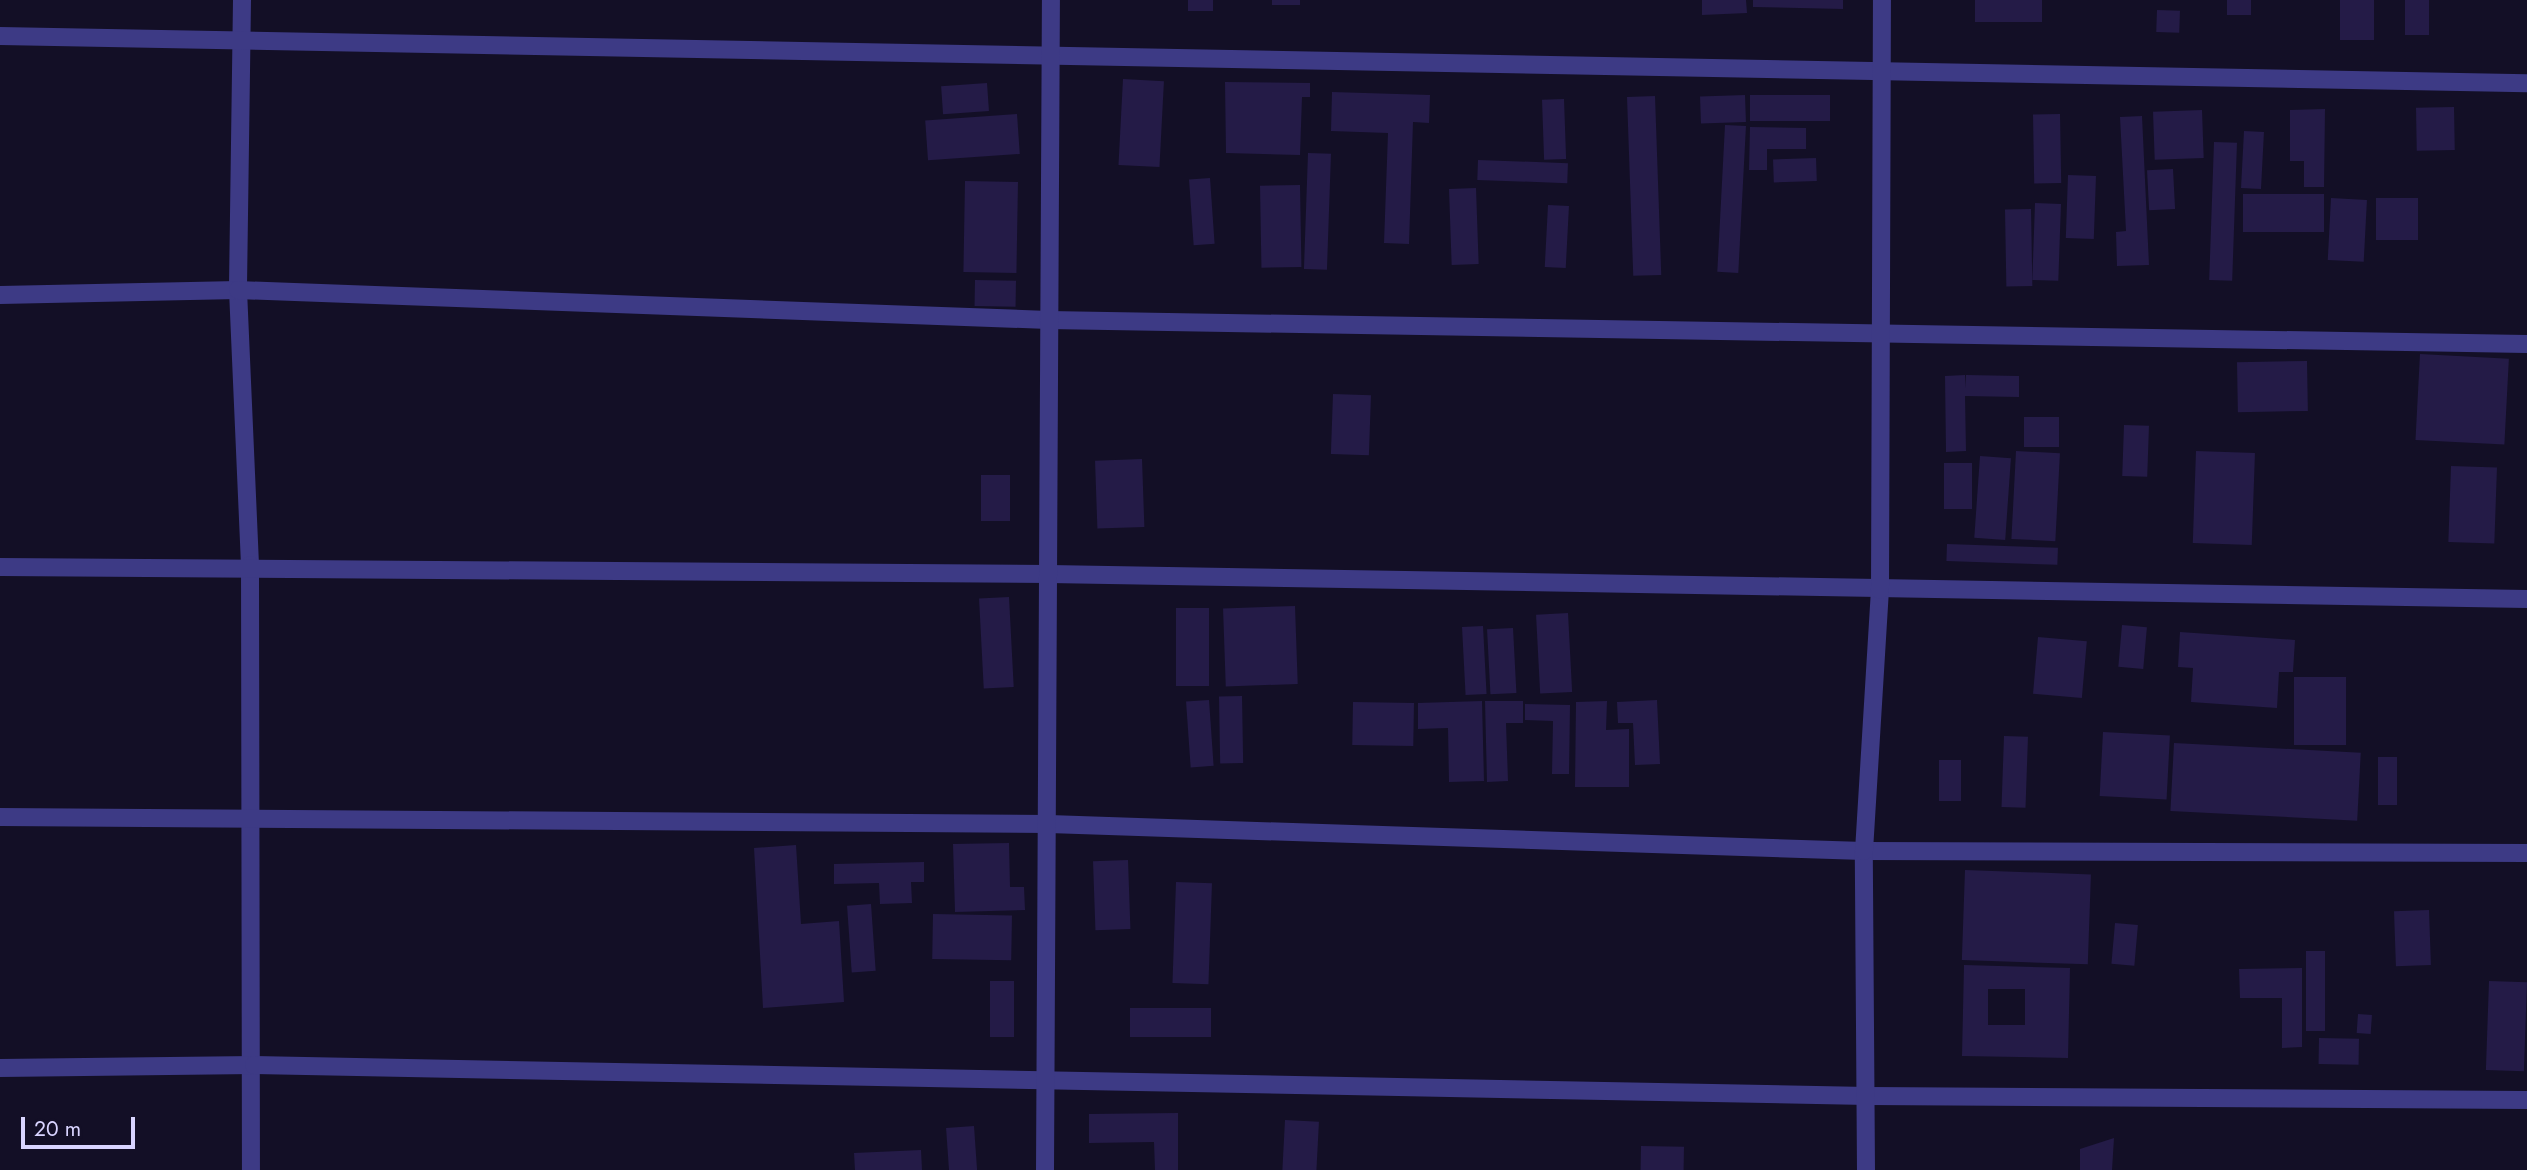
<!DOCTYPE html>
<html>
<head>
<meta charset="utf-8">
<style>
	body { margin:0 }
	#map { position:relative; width:2527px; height:1170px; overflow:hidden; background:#130f26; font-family:Jost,sans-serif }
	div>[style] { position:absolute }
	.building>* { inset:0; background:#241b47; transform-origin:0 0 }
	.minor>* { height:18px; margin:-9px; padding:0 9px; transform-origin:9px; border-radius:9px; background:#3d3a85 }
	.tertiary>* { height:18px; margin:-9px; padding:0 9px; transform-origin:9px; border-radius:9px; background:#3d3a85 }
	span { translate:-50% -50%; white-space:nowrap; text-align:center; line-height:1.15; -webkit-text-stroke:5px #130f26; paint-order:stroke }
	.scale { position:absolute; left:21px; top:1117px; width:114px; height:32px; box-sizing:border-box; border:4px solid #d9d4ff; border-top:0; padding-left:9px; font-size:21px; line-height:24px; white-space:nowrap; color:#d9d4ff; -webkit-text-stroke:5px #130f26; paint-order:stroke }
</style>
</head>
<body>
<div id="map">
	<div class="building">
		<i style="left:1188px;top:0;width:25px;height:11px"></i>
		<i style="left:1272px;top:0;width:28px;height:5px"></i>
		<i style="clip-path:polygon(1702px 0,1746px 0,1747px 13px,1702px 15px)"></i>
		<i style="clip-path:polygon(1753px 0,1843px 0,1843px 9px,1753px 7px)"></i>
		<i style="left:1975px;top:0;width:67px;height:22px"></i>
		<i style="left:2227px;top:0;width:24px;height:15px"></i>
		<i style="left:2340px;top:0;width:34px;height:40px"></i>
		<i style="left:2405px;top:0;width:24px;height:35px"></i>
		<i style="left:2157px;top:10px;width:23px;height:22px;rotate:2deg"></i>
		<i style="left:1123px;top:79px;width:41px;height:86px;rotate:3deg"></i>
		<i style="clip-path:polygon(1225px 82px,1310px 83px,1310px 97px,1302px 97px,1300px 155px,1226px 153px)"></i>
		<i style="left:987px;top:83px;width:28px;height:46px;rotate:86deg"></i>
		<i style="clip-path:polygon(1332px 92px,1430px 95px,1429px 123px,1413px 122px,1409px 244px,1384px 243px,1388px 133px,1331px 131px)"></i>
		<i style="left:1745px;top:95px;width:27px;height:45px;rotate:88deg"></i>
		<i style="left:1830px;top:95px;width:26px;height:80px;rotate:90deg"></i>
		<i style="left:1655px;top:96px;width:179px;height:28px;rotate:88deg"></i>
		<i style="left:1564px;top:99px;width:60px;height:22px;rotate:88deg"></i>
		<i style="left:2454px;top:107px;width:43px;height:38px;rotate:89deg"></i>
		<i style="clip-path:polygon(2325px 109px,2324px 187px,2304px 187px,2304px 161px,2290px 161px,2290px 110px)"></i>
		<i style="left:2202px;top:110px;width:48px;height:49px;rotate:88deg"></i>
		<i style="left:1017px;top:114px;width:40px;height:92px;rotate:86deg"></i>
		<i style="left:2060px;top:114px;width:69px;height:27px;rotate:89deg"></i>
		<i style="clip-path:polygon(2142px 116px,2149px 265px,2117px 266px,2116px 232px,2126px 231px,2120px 117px)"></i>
		<i style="left:1725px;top:125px;width:21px;height:147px;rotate:3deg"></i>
		<i style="clip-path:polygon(1750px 127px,1806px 128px,1806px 149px,1767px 149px,1767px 170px,1749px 170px)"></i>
		<i style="left:2244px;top:131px;width:20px;height:57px;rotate:3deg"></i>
		<i style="left:2214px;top:142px;width:23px;height:138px;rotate:2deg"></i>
		<i style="left:1308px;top:153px;width:23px;height:116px;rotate:2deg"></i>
		<i style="left:1816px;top:158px;width:23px;height:43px;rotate:88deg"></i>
		<i style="left:1478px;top:160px;width:90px;height:20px;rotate:2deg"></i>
		<i style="left:2173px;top:169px;width:40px;height:26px;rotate:87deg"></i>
		<i style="left:2068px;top:175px;width:28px;height:63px;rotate:2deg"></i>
		<i style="left:1210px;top:178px;width:66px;height:21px;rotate:86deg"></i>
		<i style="left:965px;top:181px;width:53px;height:91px;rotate:1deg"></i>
		<i style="left:1300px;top:185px;width:82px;height:40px;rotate:89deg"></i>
		<i style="left:1476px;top:188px;width:76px;height:27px;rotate:88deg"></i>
		<i style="left:2243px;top:194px;width:81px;height:38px"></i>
		<i style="left:2331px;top:198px;width:36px;height:62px;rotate:3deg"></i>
		<i style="left:2376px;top:198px;width:42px;height:42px"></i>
		<i style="left:2035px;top:203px;width:26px;height:77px;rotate:2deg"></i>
		<i style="left:1548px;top:205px;width:21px;height:62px;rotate:3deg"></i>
		<i style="left:2031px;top:209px;width:77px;height:26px;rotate:89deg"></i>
		<i style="left:975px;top:280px;width:41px;height:26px;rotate:1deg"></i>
		<i style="left:2420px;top:354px;width:89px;height:86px;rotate:3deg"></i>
		<i style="left:2307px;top:361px;width:50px;height:70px;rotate:89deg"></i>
		<i style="clip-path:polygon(1965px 375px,1965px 388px,1966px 375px,2019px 376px,2019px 397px,1965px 396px,1966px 451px,1946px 452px,1945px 376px)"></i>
		<i style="left:1333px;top:394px;width:38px;height:60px;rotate:2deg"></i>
		<i style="left:2024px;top:417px;width:35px;height:30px"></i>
		<i style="left:2124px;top:425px;width:25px;height:51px;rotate:2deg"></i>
		<i style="left:2016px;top:451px;width:44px;height:88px;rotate:3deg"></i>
		<i style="left:2196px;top:451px;width:59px;height:92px;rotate:2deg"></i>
		<i style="left:1980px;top:456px;width:31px;height:82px;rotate:4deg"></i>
		<i style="left:1142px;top:459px;width:68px;height:47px;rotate:88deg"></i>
		<i style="left:1944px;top:463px;width:28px;height:46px"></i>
		<i style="left:2451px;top:466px;width:46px;height:76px;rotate:2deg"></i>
		<i style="left:981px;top:475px;width:29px;height:46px"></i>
		<i style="left:1947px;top:544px;width:111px;height:17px;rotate:2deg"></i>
		<i style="left:1009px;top:597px;width:90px;height:30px;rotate:87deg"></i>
		<i style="left:1295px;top:606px;width:78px;height:72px;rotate:88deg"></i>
		<i style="left:1176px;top:608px;width:33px;height:78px"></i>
		<i style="left:1568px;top:613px;width:79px;height:32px;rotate:87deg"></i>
		<i style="left:2122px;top:625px;width:25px;height:42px;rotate:5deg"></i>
		<i style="left:1483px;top:626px;width:68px;height:21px;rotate:87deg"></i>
		<i style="left:1513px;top:628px;width:65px;height:26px;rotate:87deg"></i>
		<i style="clip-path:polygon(2180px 632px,2295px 640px,2293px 672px,2279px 672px,2277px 708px,2191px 702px,2193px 668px,2178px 667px)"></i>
		<i style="left:2038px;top:637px;width:49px;height:57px;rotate:5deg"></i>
		<i style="left:2294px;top:677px;width:52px;height:68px"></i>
		<i style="left:1242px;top:696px;width:67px;height:23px;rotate:89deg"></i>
		<i style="left:1209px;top:700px;width:66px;height:23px;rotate:86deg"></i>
		<i style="clip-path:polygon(1657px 700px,1660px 764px,1635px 765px,1633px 723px,1618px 723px,1617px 702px)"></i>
		<i style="clip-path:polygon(1482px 701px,1484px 781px,1449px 782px,1448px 728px,1418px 729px,1418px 703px)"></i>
		<i style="clip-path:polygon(1485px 701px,1523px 701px,1523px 723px,1506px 723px,1508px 781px,1487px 782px)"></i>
		<i style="clip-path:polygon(1607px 701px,1606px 730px,1629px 729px,1629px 787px,1575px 787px,1576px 702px)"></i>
		<i style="left:1353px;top:702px;width:61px;height:43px;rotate:1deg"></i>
		<i style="clip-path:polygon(1525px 704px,1570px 705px,1569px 774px,1552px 774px,1553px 721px,1525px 720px)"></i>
		<i style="left:2103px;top:732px;width:67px;height:64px;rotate:3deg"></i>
		<i style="left:2004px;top:736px;width:24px;height:71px;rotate:2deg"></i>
		<i style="left:2174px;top:743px;width:187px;height:68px;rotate:3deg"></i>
		<i style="left:2378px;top:757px;width:19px;height:48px"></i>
		<i style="left:1939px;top:760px;width:22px;height:41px"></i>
		<i style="clip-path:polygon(1009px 843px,1010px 887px,1024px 887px,1025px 910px,955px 912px,953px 844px)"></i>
		<i style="clip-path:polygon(796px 845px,801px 924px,839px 921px,844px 1002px,763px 1008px,754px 848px)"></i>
		<i style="left:1128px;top:860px;width:69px;height:35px;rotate:88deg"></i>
		<i style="clip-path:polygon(924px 862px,924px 882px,911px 882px,912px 903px,880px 904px,879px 883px,834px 884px,834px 864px)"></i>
		<i style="left:1965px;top:870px;width:126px;height:90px;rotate:2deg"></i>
		<i style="left:1176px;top:882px;width:36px;height:101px;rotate:2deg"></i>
		<i style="left:871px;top:904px;width:67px;height:24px;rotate:86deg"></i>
		<i style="left:2429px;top:910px;width:55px;height:35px;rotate:88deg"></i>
		<i style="left:933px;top:914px;width:79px;height:45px;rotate:1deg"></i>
		<i style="left:2115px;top:923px;width:23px;height:41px;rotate:5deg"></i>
		<i style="left:2306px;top:951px;width:19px;height:80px"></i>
		<i style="clip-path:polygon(evenodd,1964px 965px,2070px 968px,2068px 1058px,1962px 1056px,1964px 965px,1988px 989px,2025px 989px,2025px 1025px,1988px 1025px,1988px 989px)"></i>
		<i style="clip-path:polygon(2302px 968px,2302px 1047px,2282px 1048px,2282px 998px,2240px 998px,2239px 969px)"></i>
		<i style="left:990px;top:981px;width:24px;height:56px"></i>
		<i style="left:2489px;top:981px;width:38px;height:89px;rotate:2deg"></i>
		<i style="left:1130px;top:1008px;width:81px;height:29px"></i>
		<i style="left:2358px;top:1014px;width:14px;height:19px;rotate:4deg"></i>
		<i style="left:2319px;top:1038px;width:40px;height:26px;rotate:1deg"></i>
		<i style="clip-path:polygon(1178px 1113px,1178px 1170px,1155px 1170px,1154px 1142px,1089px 1143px,1089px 1114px)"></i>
		<i style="left:1285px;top:1120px;width:34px;height:50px;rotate:3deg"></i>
		<i style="left:974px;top:1126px;width:44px;height:28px;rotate:86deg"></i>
		<i style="clip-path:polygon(2114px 1138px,2112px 1170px,2080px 1170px,2080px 1149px)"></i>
		<i style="left:1641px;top:1146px;width:43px;height:24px;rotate:1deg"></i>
		<i style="clip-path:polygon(921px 1150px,922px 1170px,855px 1170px,854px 1153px)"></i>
	</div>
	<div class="minor">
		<i style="left:242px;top:0;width:290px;rotate:90.8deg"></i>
		<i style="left:238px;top:290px;width:275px;rotate:87.5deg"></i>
		<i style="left:250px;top:565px;width:605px;rotate:89.91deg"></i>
		<i style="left:0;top:36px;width:2527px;rotate:1.07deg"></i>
		<i style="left:0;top:295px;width:238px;rotate:-1.2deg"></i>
		<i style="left:238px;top:290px;width:811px;rotate:2.12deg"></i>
		<i style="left:1048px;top:320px;width:1479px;rotate:0.93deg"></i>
		<i style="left:0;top:567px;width:1049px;rotate:0.38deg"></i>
		<i style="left:1049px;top:574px;width:1478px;rotate:0.97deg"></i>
		<i style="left:0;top:817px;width:1049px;rotate:0.38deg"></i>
		<i style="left:1049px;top:824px;width:815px;rotate:1.9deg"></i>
		<i style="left:1864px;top:851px;width:663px;rotate:0.17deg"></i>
		<i style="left:0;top:1068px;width:254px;rotate:-0.7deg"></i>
		<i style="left:254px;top:1065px;width:1614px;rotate:1.1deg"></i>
		<i style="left:1868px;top:1096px;width:659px;rotate:0.35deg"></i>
		<i style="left:1866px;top:1170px;width:319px;rotate:-90.4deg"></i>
		<i style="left:1864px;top:851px;width:261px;rotate:-86.5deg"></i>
		<i style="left:1880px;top:590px;width:590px;rotate:-89.81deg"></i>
	</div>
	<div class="tertiary">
		<i style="left:1045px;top:1170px;width:1170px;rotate:-89.71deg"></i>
	</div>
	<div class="scale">20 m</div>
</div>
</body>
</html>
